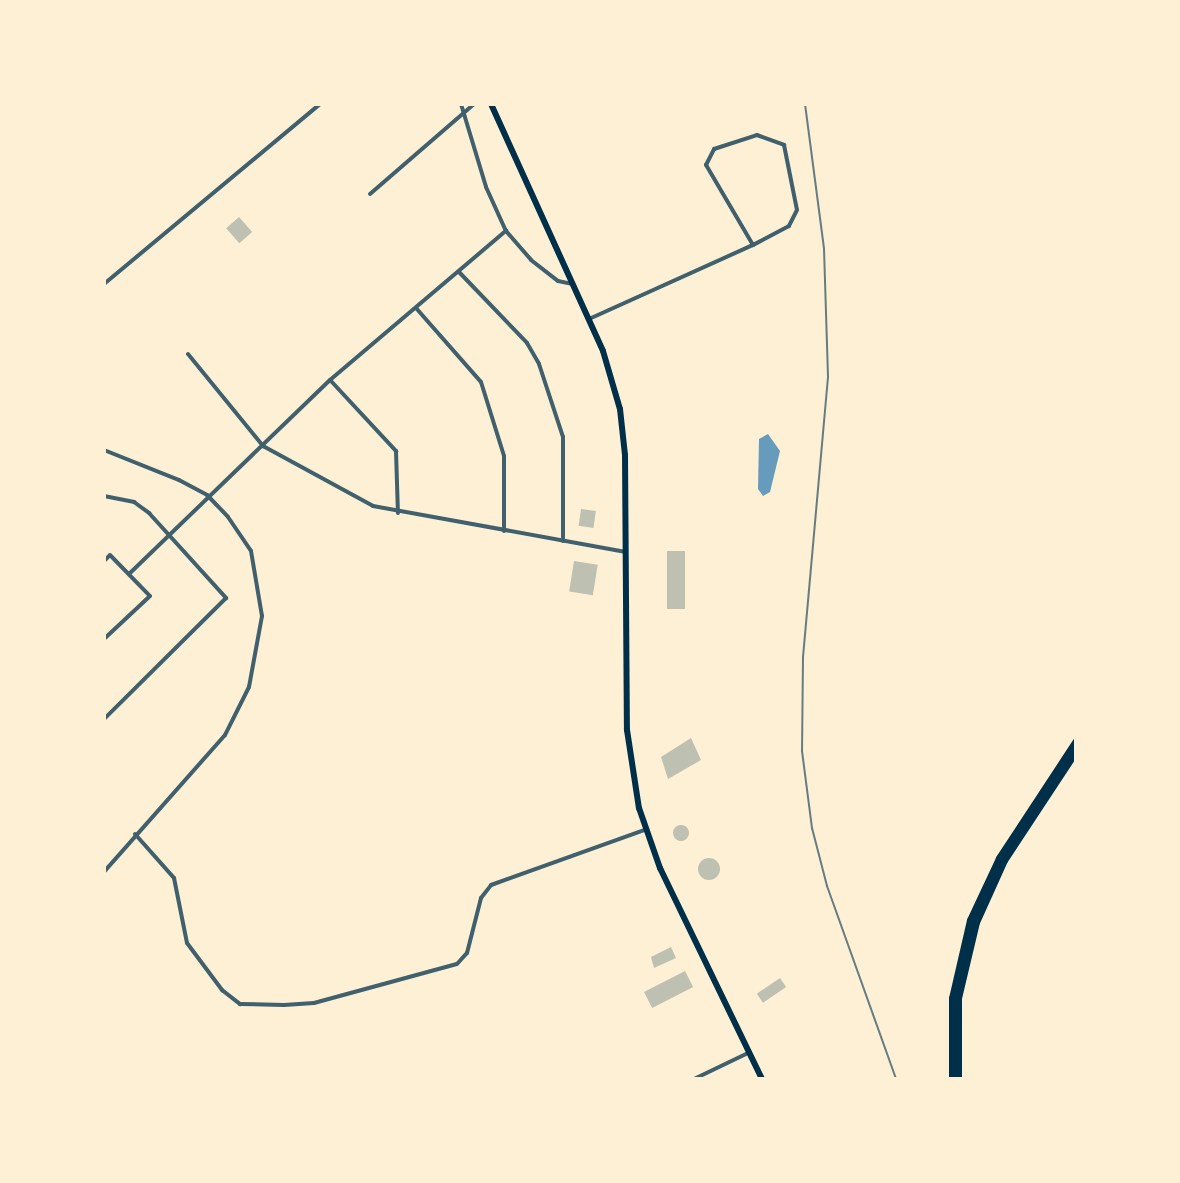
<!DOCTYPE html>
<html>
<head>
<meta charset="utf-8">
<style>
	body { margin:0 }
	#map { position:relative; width:1180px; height:1183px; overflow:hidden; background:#fdf0d5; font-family:"IBM Plex Sans",sans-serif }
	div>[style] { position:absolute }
	.water>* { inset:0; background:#669bbc }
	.building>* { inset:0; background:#bec0b2; transform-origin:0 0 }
	.round { border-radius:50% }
	.minor>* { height:4px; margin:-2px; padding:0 2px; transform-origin:2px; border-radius:2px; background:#3f606c }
	.primary>* { height:6px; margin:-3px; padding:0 3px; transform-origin:3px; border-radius:3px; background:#003049 }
	.motorway>* { height:7px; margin:-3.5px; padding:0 3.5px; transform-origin:3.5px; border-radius:3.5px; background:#003049 }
	.rail>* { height:2px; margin:-1px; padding:0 1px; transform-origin:1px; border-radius:1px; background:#657d81 }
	span { translate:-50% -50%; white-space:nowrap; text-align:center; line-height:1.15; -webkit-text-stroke:8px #fdf0d5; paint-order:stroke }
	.frame { position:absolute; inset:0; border:106px solid #fdf0d5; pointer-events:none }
</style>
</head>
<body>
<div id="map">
	<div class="water">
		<i style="clip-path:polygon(768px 434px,780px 451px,770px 492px,763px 496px,758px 489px,759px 439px)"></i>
	</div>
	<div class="building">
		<i style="left:239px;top:217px;width:20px;height:17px;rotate:49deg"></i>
		<i style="left:581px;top:509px;width:15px;height:17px;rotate:8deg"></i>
		<i style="left:667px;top:551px;width:18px;height:58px"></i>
		<i style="left:574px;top:561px;width:24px;height:31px;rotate:9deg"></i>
		<i style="clip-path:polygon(691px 738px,701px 760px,668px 779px,661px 757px)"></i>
		<i class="round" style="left:673px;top:825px;width:16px;height:16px"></i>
		<i class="round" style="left:698px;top:858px;width:22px;height:22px"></i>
		<i style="clip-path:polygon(671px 947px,676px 958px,654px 968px,651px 957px)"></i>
		<i style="left:685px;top:971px;width:18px;height:46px;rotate:63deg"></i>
		<i style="left:780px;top:978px;width:11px;height:28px;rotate:56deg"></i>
	</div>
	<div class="minor">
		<i style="left:461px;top:104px;width:87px;rotate:73.2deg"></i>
		<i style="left:486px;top:187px;width:48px;rotate:65.6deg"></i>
		<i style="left:506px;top:231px;width:38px;rotate:49deg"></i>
		<i style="left:531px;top:260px;width:34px;rotate:38deg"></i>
		<i style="left:558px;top:281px;width:14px;rotate:12deg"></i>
		<i style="left:370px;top:194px;width:138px;rotate:-40.9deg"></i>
		<i style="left:459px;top:272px;width:98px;rotate:46.2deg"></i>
		<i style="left:527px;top:343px;width:24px;rotate:60deg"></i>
		<i style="left:539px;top:364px;width:77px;rotate:71.8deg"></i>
		<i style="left:563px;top:437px;width:104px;rotate:90deg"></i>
		<i style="left:104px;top:284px;width:281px;rotate:-39.8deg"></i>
		<i style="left:416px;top:308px;width:98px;rotate:48.7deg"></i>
		<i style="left:481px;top:382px;width:77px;rotate:72.7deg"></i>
		<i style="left:504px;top:456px;width:75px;rotate:90deg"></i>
		<i style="left:589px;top:319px;width:180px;rotate:-24.3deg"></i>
		<i style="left:753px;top:245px;width:93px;rotate:-120.4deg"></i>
		<i style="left:706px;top:165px;width:18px;rotate:-63deg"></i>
		<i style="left:714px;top:149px;width:45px;rotate:-18deg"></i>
		<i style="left:757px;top:135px;width:29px;rotate:20deg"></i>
		<i style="left:784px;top:145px;width:66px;rotate:78.7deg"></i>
		<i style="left:797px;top:210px;width:18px;rotate:117deg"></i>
		<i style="left:789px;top:226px;width:41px;rotate:152.2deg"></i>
		<i style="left:188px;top:354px;width:119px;rotate:50.8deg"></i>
		<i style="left:263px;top:446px;width:125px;rotate:28.6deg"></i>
		<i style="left:373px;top:506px;width:257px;rotate:10.3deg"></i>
		<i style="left:331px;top:381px;width:96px;rotate:47.1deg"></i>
		<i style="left:396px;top:451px;width:62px;rotate:88.2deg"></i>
		<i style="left:104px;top:450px;width:81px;rotate:21.8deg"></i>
		<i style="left:179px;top:480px;width:32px;rotate:28deg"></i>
		<i style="left:207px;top:495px;width:30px;rotate:46deg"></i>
		<i style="left:228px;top:517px;width:41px;rotate:55.9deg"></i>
		<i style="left:251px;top:551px;width:66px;rotate:80.4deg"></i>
		<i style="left:262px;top:616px;width:72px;rotate:100.4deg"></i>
		<i style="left:249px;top:687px;width:54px;rotate:116.6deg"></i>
		<i style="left:225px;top:735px;width:183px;rotate:131.5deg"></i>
		<i style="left:104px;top:496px;width:31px;rotate:11deg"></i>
		<i style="left:134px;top:502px;width:19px;rotate:36deg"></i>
		<i style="left:149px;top:513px;width:115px;rotate:47.8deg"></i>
		<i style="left:226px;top:598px;width:172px;rotate:135.2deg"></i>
		<i style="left:104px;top:561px;width:8px;rotate:-45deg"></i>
		<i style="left:110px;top:555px;width:57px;rotate:45.7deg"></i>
		<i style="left:150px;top:596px;width:63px;rotate:136.9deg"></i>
		<i style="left:129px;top:574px;width:279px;rotate:-44deg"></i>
		<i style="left:330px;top:380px;width:231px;rotate:-40.3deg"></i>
		<i style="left:135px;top:834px;width:59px;rotate:48.4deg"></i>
		<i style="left:174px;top:878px;width:66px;rotate:78.7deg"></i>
		<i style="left:187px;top:943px;width:59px;rotate:53.3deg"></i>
		<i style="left:222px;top:990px;width:23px;rotate:38deg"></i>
		<i style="left:240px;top:1004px;width:44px;rotate:1.3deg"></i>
		<i style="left:284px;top:1005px;width:30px;rotate:-4deg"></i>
		<i style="left:314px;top:1003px;width:148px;rotate:-15.3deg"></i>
		<i style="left:457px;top:964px;width:15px;rotate:-48deg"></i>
		<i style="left:467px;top:953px;width:57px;rotate:-75.7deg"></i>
		<i style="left:481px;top:898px;width:16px;rotate:-52deg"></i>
		<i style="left:491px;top:885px;width:164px;rotate:-19.7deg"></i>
		<i style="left:694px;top:1079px;width:60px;rotate:-25.7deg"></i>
	</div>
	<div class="primary">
		<i style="left:491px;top:104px;width:271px;rotate:65.6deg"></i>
		<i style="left:603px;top:351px;width:60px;rotate:73.7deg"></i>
		<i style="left:620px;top:409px;width:46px;rotate:83.8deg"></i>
		<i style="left:625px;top:455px;width:275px;rotate:89.6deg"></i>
		<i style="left:627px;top:730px;width:79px;rotate:81.3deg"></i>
		<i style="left:639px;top:808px;width:64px;rotate:70.7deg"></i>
		<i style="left:660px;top:868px;width:234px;rotate:64.2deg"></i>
	</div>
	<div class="motorway">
		<i style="left:952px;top:1079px;width:81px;rotate:-90deg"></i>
		<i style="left:952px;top:998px;width:80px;rotate:-77deg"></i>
		<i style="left:970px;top:920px;width:68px;rotate:-64.9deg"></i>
		<i style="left:999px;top:858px;width:140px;rotate:-56.7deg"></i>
		<i style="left:958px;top:1079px;width:81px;rotate:-90deg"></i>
		<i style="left:958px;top:998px;width:78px;rotate:-76.7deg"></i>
		<i style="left:976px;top:922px;width:68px;rotate:-65.7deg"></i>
		<i style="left:1004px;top:860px;width:131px;rotate:-56.6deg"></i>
	</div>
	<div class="rail">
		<i style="left:805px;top:104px;width:146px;rotate:82.5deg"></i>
		<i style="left:824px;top:249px;width:128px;rotate:88.2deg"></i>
		<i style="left:828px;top:377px;width:282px;rotate:95.1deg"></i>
		<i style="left:803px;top:658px;width:93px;rotate:90.6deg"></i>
		<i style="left:802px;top:751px;width:78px;rotate:82.6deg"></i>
		<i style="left:812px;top:828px;width:60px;rotate:75.5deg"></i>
		<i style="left:827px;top:886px;width:205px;rotate:70.3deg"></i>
	</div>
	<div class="frame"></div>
</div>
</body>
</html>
